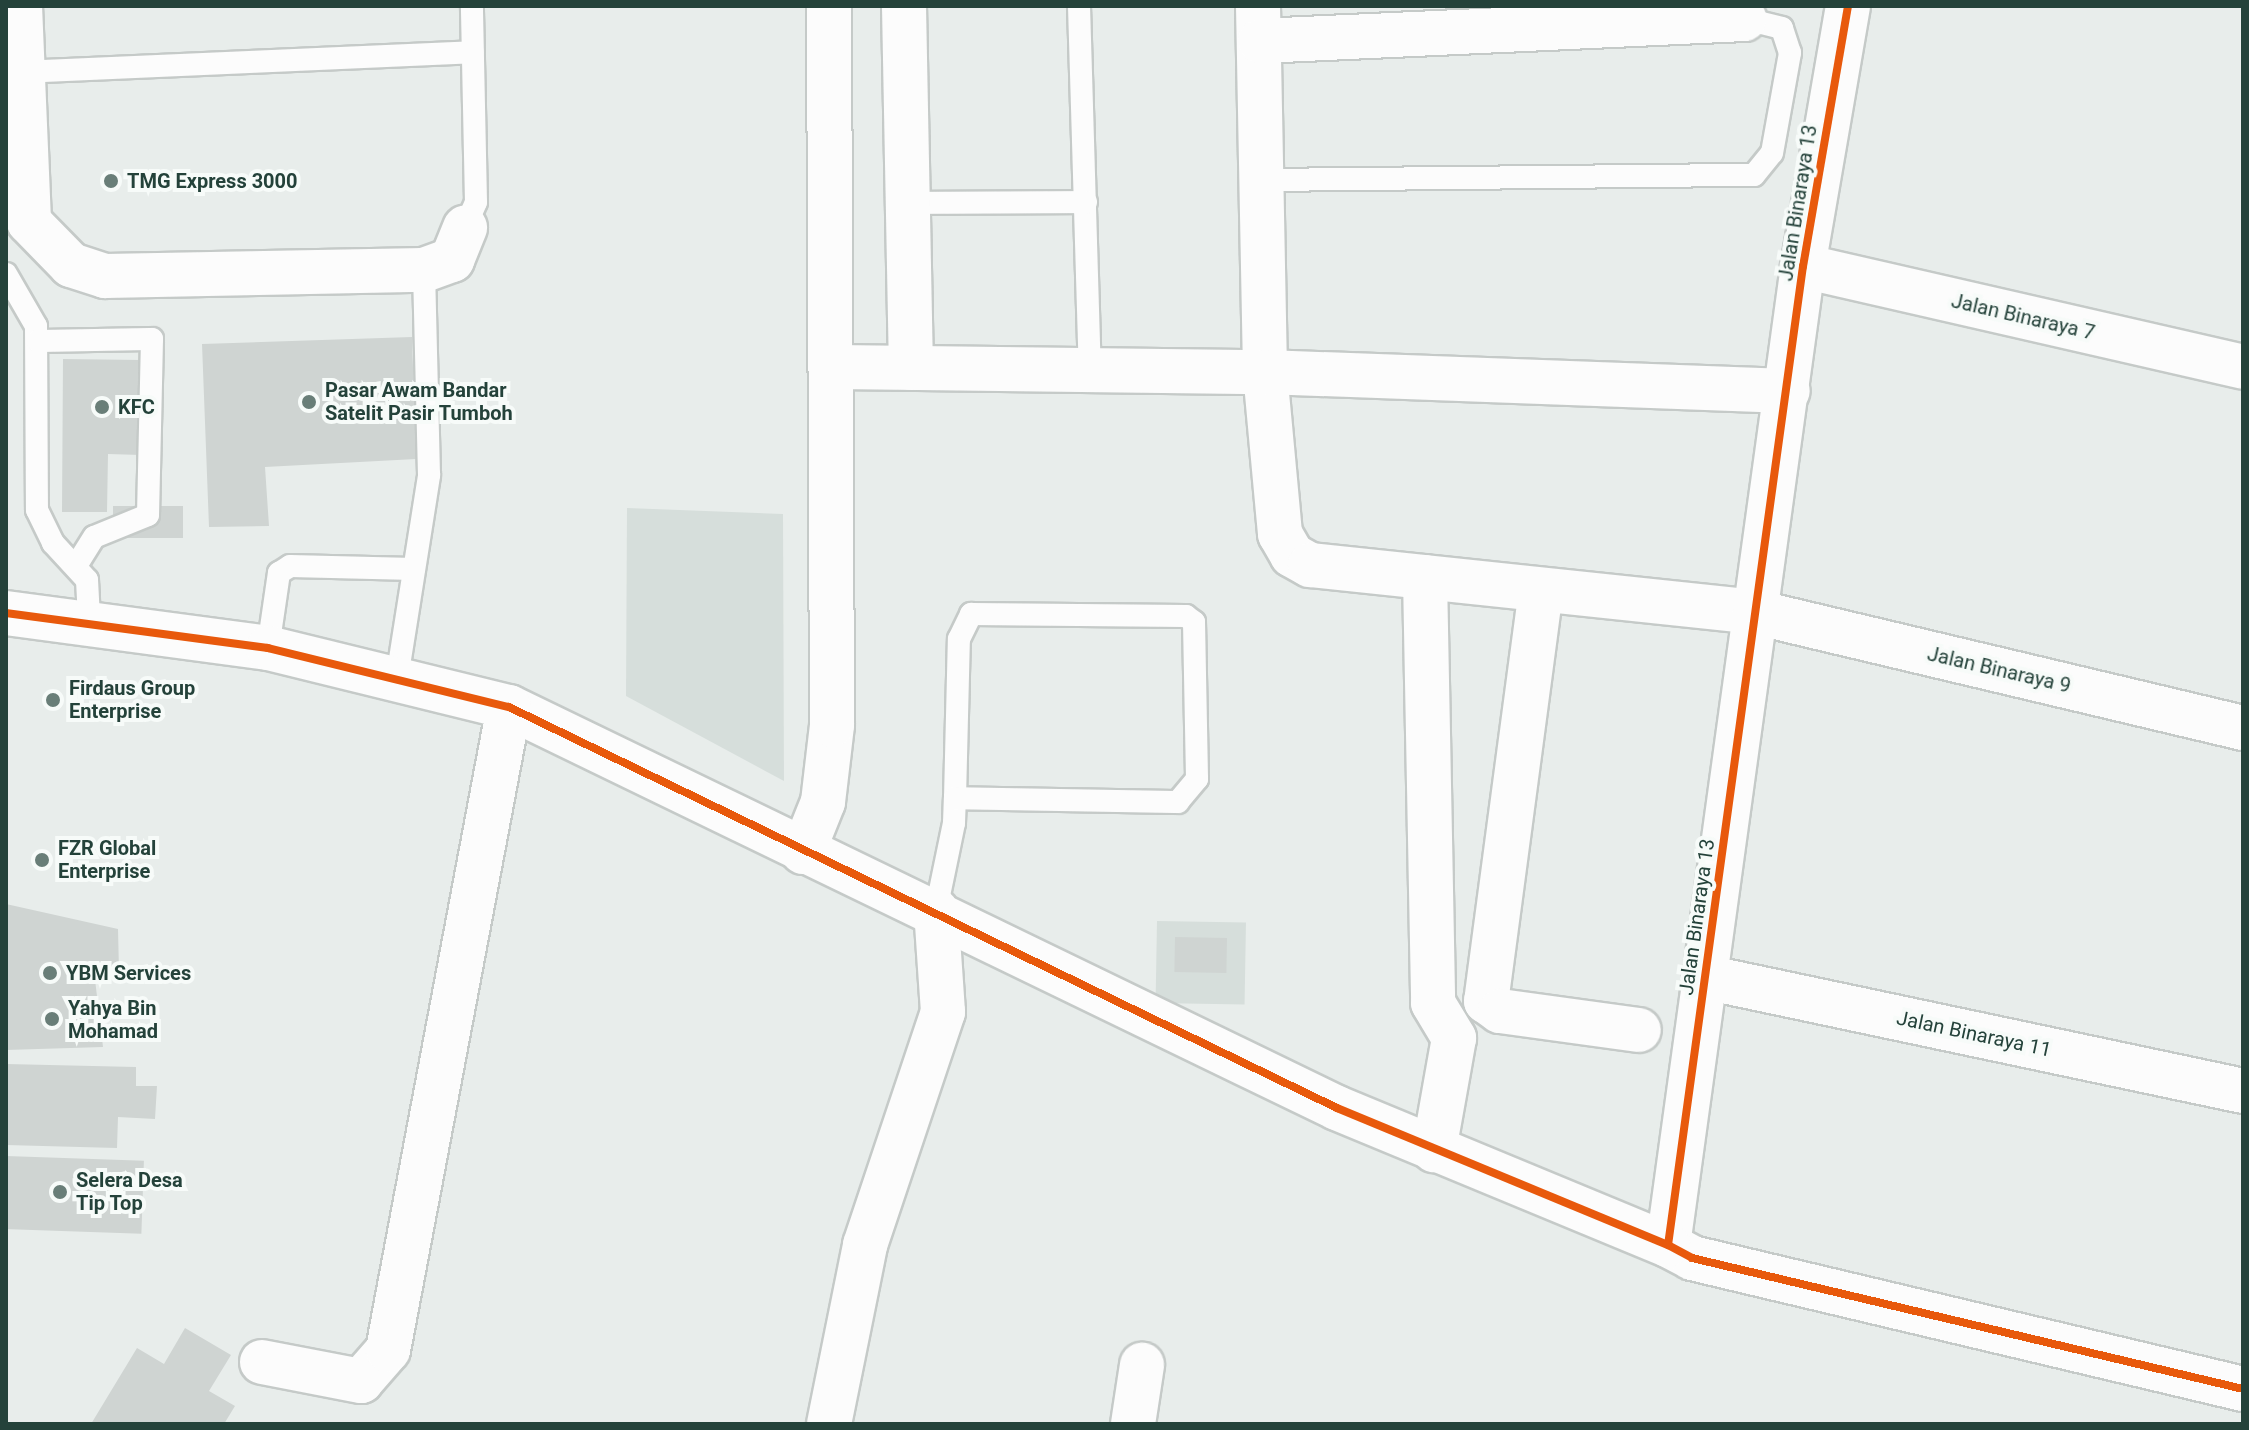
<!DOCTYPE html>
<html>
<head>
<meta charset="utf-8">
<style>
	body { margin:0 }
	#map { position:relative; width:2249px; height:1430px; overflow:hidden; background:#e8edeb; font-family:Roboto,sans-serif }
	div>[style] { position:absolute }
	.built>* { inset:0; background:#d6dedb; transform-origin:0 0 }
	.building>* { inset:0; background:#cfd4d2; transform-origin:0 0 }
	.roads { filter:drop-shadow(2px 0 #c5cac8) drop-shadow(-2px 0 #c5cac8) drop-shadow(0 2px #c5cac8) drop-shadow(0 -2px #c5cac8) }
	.service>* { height:22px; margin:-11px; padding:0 11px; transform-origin:11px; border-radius:11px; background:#fcfcfc }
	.minor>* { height:44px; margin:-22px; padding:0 22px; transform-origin:22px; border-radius:22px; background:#fcfcfc }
	.cycleway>* { height:8px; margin:-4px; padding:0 4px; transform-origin:4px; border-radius:4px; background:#e8590c }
	.dots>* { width:22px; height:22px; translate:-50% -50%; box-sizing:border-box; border:4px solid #f7fbf9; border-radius:50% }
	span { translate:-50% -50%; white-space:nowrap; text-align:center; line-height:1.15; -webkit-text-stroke:8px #f7fbf9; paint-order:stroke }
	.poi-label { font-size:20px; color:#24423a; font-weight:700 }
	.left { translate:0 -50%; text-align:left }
	.street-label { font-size:20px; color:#24423a }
	.frame { position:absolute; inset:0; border:8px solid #24423a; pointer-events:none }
</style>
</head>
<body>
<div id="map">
	<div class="built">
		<i style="clip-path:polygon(627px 508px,783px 514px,784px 781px,626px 696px)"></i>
		<i style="left:1157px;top:921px;width:89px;height:82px;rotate:1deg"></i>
	</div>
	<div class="building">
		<i style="clip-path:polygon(412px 337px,416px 459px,265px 467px,269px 526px,209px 527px,202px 344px)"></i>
		<i style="clip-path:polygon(63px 359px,141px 360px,141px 455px,108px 454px,107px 512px,62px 512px)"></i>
		<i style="left:113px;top:506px;width:70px;height:32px"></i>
		<i style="clip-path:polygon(6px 904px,118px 929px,119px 971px,94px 971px,103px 1047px,6px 1050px)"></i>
		<i style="left:1175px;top:937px;width:52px;height:35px;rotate:1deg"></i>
		<i style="clip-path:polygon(6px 1064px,136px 1067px,136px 1086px,157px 1086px,155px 1119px,118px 1117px,117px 1148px,6px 1145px)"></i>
		<i style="left:6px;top:1156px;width:138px;height:73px;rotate:2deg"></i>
		<i style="clip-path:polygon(185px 1328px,231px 1355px,209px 1391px,235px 1406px,224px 1424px,91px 1424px,137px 1348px,164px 1364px)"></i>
	</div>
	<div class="roads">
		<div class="service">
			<i style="left:1079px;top:6px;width:363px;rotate:88.3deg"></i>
			<i style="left:20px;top:72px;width:453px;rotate:-2.5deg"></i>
			<i style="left:1262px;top:180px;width:492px;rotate:-0.6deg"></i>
			<i style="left:1754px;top:175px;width:28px;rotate:-51deg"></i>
			<i style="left:1772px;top:153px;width:102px;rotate:-79.8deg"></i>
			<i style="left:1790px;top:53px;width:26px;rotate:-108deg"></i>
			<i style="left:1782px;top:28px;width:38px;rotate:-166deg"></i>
			<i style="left:907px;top:203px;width:179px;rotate:-0.3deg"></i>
			<i style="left:465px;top:227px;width:27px;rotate:-66deg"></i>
			<i style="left:476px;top:202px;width:196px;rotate:-91.2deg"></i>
			<i style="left:6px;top:274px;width:60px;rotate:60deg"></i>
			<i style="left:36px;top:326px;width:184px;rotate:89.7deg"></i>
			<i style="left:37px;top:510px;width:37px;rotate:64deg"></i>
			<i style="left:53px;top:543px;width:50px;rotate:47.4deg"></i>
			<i style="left:87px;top:580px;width:39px;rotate:87deg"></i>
			<i style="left:38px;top:341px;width:114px;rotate:-1deg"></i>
			<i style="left:152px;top:339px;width:176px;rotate:91.3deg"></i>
			<i style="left:148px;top:515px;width:58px;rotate:157.8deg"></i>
			<i style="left:94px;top:537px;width:32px;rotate:122deg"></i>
			<i style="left:268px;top:648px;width:76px;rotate:-81.7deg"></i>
			<i style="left:279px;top:573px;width:13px;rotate:-32deg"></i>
			<i style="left:290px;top:566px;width:124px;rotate:1.4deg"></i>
			<i style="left:397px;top:678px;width:206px;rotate:-81deg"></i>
			<i style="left:429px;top:475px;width:205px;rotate:-91.4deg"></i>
			<i style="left:936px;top:910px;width:89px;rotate:-78.3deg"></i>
			<i style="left:954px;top:823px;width:25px;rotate:-88deg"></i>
			<i style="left:955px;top:798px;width:159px;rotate:-88.6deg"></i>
			<i style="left:959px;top:639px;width:28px;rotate:-64deg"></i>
			<i style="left:971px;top:614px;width:215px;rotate:0.5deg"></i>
			<i style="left:1186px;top:616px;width:10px;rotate:37deg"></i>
			<i style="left:1194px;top:622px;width:157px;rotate:88.9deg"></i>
			<i style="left:1197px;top:779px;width:30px;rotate:130deg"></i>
			<i style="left:1178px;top:802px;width:223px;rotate:-179deg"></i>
		</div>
		<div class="minor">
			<i style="left:20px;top:6px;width:216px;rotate:87.6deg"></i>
			<i style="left:29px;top:222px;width:60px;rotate:45.7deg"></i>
			<i style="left:71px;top:265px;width:36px;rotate:18deg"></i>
			<i style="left:105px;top:276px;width:319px;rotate:-1.1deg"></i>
			<i style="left:424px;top:270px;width:30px;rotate:-20deg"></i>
			<i style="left:452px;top:260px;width:35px;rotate:-68deg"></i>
			<i style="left:904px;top:6px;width:362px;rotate:88.9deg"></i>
			<i style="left:1258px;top:6px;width:366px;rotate:88.9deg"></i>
			<i style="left:1265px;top:372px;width:163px;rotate:84.7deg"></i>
			<i style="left:1280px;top:534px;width:24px;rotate:60deg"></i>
			<i style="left:1292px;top:555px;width:21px;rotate:29deg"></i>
			<i style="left:1310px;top:565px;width:447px;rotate:6deg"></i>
			<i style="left:1755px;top:612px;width:502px;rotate:13.37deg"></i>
			<i style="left:1848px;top:6px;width:264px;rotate:99.8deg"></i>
			<i style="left:1803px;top:266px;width:988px;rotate:97.85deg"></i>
			<i style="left:1668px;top:1245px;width:27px;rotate:28deg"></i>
			<i style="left:1692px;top:1258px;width:566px;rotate:13.37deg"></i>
			<i style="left:1260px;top:41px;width:485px;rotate:-2.6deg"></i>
			<i style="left:1803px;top:266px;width:451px;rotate:12.9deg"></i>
			<i style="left:836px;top:367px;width:429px;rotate:0.7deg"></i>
			<i style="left:1265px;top:372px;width:523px;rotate:2.08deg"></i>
			<i style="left:1425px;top:577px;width:426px;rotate:88.9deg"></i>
			<i style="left:1433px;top:1003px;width:41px;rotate:59deg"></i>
			<i style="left:1454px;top:1038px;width:114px;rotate:100.1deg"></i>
			<i style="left:1541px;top:590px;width:415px;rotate:97.6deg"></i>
			<i style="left:1486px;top:1001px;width:17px;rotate:36deg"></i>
			<i style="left:1500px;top:1011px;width:140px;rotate:7.8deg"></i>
			<i style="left:6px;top:613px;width:264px;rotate:7.6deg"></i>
			<i style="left:268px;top:648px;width:248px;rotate:13.8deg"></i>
			<i style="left:509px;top:707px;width:920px;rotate:25.84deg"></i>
			<i style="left:1337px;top:1108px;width:358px;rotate:22.5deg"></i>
			<i style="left:803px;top:852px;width:54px;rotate:-68.2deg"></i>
			<i style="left:823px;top:802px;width:78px;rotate:-83.3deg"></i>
			<i style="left:832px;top:725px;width:719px;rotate:-90.24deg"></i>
			<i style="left:1705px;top:977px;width:550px;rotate:11.96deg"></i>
			<i style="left:262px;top:1362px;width:101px;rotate:10.9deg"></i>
			<i style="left:361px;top:1381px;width:41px;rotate:-48.9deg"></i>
			<i style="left:388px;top:1350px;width:654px;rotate:-79.34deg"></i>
			<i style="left:829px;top:1424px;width:183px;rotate:-78.6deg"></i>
			<i style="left:865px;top:1245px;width:246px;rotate:-71.5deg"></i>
			<i style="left:943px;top:1012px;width:102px;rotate:-93.9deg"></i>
			<i style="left:1133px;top:1424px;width:60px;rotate:-81.3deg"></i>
		</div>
	</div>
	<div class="cycleway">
		<i style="left:1848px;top:6px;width:264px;rotate:99.8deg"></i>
		<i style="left:1803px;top:266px;width:988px;rotate:97.85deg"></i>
		<i style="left:1668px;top:1245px;width:27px;rotate:28deg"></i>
		<i style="left:1692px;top:1258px;width:566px;rotate:13.37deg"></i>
		<i style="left:6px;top:613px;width:264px;rotate:7.6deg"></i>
		<i style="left:268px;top:648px;width:248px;rotate:13.8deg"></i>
		<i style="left:509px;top:707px;width:920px;rotate:25.84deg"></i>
		<i style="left:1337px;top:1108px;width:358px;rotate:22.5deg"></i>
	</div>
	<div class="dots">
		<i style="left:111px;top:181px;background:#697e78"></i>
		<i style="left:309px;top:402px;background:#697e78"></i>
		<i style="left:102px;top:407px;background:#697e78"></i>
		<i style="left:53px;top:700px;background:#697e78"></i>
		<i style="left:42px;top:860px;background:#697e78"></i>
		<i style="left:50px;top:973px;background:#697e78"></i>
		<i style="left:52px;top:1019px;background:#697e78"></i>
		<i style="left:60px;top:1192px;background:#697e78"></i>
	</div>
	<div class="poi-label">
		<span class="left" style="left:127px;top:181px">TMG Express 3000</span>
		<span class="left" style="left:325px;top:402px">Pasar Awam Bandar<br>Satelit Pasir Tumboh</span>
		<span class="left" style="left:118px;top:407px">KFC</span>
		<span class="left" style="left:69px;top:700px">Firdaus Group<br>Enterprise</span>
		<span class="left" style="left:58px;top:860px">FZR Global<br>Enterprise</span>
		<span class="left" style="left:66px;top:973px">YBM Services</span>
		<span class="left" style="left:68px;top:1020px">Yahya Bin<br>Mohamad</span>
		<span class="left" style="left:76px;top:1192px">Selera Desa<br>Tip Top</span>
	</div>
	<div class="street-label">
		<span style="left:1798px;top:203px;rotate:-81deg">Jalan Binaraya 13</span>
		<span style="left:2023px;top:317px;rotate:13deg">Jalan Binaraya 7</span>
		<span style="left:1999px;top:670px;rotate:13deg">Jalan Binaraya 9</span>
		<span style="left:1697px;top:917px;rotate:-82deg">Jalan Binaraya 13</span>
		<span style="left:1974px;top:1034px;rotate:12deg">Jalan Binaraya 11</span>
	</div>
	<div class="frame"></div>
</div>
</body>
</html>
